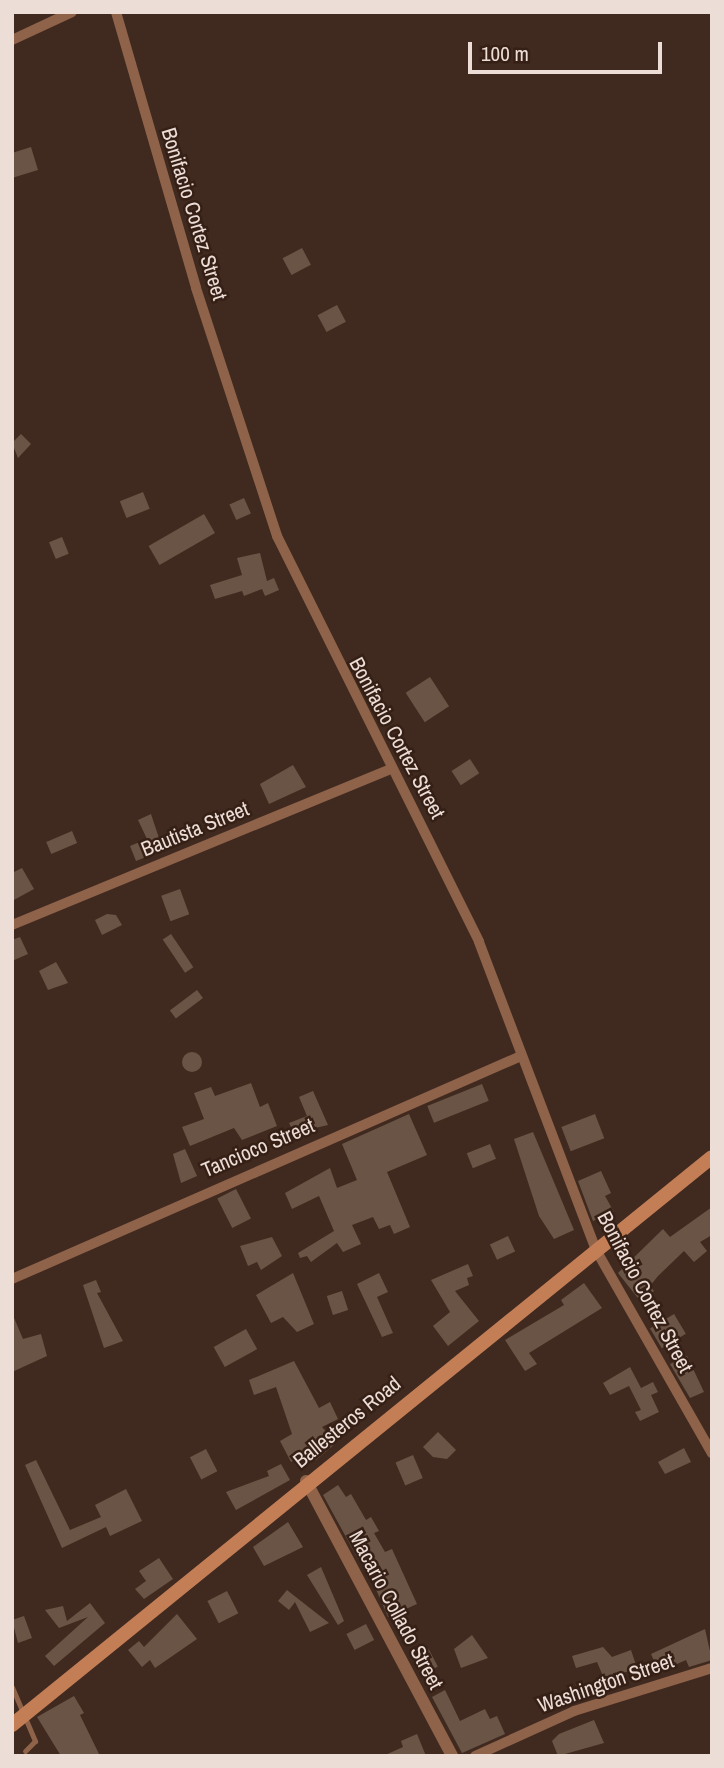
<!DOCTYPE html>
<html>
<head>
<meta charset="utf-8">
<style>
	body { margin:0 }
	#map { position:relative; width:724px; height:1768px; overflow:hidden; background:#402a20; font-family:"Archivo Narrow",sans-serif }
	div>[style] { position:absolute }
	.building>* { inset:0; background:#6a5445; transform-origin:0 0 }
	.round { border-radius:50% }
	.service>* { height:5px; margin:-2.5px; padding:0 2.5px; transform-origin:2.5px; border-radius:2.5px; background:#8f634a }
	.minor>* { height:10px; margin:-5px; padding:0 5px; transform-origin:5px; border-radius:5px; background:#8f634a }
	.tertiary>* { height:12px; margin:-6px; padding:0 6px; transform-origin:6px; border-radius:6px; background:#8f634a }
	.secondary>* { height:14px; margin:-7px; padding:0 7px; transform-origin:7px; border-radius:7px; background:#c47e56 }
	span { translate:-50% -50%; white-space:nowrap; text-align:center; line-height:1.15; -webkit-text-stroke:5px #362016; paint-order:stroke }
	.street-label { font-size:21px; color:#ecddd6 }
	.frame { position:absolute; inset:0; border:14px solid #ecddd6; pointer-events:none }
	.scale { position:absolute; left:468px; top:42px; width:194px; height:32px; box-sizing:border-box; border:4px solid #ecddd6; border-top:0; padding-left:9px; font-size:21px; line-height:24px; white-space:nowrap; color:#ecddd6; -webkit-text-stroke:5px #362016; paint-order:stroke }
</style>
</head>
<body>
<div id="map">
	<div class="building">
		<i style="clip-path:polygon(31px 147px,38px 170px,12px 178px,12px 153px)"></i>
		<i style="left:302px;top:248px;width:19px;height:22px;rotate:62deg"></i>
		<i style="left:337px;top:305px;width:19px;height:22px;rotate:62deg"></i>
		<i style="clip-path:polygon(21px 434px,31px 444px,18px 458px,12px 443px)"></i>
		<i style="left:143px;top:492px;width:18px;height:25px;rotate:68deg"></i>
		<i style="left:244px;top:498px;width:17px;height:16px;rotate:66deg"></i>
		<i style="left:204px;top:514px;width:22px;height:64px;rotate:60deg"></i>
		<i style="left:62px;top:537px;width:18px;height:14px;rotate:68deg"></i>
		<i style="clip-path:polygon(260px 553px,267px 581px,274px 578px,279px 590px,265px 596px,262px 589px,244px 596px,242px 591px,215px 599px,210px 585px,242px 575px,237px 558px)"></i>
		<i style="left:430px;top:677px;width:35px;height:29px;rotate:57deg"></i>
		<i style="left:470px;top:759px;width:17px;height:22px;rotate:57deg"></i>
		<i style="clip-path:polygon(293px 765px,306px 787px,269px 804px,260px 784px)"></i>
		<i style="clip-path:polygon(151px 814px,163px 850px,136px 861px,130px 846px,147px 839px,138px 820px)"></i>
		<i style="left:72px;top:831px;width:13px;height:28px;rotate:67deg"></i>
		<i style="clip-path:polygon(22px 868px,34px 889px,12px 901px,12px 873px)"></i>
		<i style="left:180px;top:889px;width:27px;height:20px;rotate:70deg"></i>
		<i style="clip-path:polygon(107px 914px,116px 915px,122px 925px,102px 935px,95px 920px)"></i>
		<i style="left:171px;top:934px;width:40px;height:10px;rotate:56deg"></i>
		<i style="clip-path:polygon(20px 937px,28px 954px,12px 961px,12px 940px)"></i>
		<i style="clip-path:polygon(56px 962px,68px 983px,48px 990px,39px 971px)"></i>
		<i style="left:197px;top:990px;width:10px;height:34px;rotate:53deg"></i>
		<i class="round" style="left:182px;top:1052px;width:20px;height:20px"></i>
		<i style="clip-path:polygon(251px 1083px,260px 1107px,268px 1103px,277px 1126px,242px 1140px,234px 1128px,190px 1146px,182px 1127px,204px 1119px,194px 1093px,211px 1087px,215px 1096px)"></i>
		<i style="left:482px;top:1084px;width:18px;height:59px;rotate:68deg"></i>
		<i style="clip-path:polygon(313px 1091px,328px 1125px,294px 1133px,289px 1123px,307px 1116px,299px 1097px)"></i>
		<i style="clip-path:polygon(409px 1114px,427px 1155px,387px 1172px,410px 1227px,394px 1234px,390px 1225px,379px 1229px,373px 1217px,352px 1225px,361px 1244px,343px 1252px,337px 1243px,311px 1262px,307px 1256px,300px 1258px,298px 1253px,334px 1231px,319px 1196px,292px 1209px,285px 1193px,330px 1168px,337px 1188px,357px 1180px,342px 1144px)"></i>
		<i style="left:595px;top:1114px;width:26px;height:36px;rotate:69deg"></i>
		<i style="clip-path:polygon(533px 1132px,574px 1230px,554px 1239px,539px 1216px,514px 1139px)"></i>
		<i style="left:490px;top:1144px;width:16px;height:25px;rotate:68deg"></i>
		<i style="clip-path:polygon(185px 1149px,197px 1176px,181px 1183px,173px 1154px)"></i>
		<i style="clip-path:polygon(601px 1171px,611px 1193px,605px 1196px,614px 1212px,593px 1221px,578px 1181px)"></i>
		<i style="left:236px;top:1189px;width:33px;height:21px;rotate:63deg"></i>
		<i style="clip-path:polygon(712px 1207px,712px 1235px,700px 1242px,707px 1251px,694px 1262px,684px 1251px,658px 1276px,650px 1286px,654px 1291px,644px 1300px,637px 1297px,618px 1273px,663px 1229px,670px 1237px)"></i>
		<i style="left:508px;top:1236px;width:17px;height:20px;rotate:65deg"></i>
		<i style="clip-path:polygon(272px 1237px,282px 1256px,261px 1270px,257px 1262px,248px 1266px,240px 1246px)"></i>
		<i style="clip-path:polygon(468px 1264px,473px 1276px,467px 1278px,469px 1285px,455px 1291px,479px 1321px,448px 1346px,433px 1326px,450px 1312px,431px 1280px)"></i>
		<i style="clip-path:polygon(293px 1273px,314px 1324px,297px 1332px,283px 1317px,271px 1323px,256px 1295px)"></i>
		<i style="clip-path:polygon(379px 1273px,388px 1292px,377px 1297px,393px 1333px,382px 1337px,357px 1284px)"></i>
		<i style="clip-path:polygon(96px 1280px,101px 1292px,97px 1293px,123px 1341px,104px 1348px,83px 1285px)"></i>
		<i style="clip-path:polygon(584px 1283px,602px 1308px,529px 1353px,537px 1364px,525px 1371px,505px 1340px,564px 1305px,561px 1300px)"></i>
		<i style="left:342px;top:1291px;width:20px;height:16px;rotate:72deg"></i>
		<i style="clip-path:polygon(12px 1313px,23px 1339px,41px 1334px,47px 1356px,12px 1372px)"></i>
		<i style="left:674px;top:1314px;width:23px;height:28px;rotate:59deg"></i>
		<i style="left:246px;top:1329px;width:23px;height:37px;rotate:61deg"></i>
		<i style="clip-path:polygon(687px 1356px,704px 1392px,690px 1398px,670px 1364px)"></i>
		<i style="clip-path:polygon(294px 1361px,319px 1408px,330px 1402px,338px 1419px,322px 1427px,336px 1443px,316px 1460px,309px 1452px,291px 1462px,280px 1441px,292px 1434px,276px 1387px,254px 1395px,249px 1380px)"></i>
		<i style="clip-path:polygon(630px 1367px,641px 1388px,653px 1382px,658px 1392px,651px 1395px,659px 1412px,640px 1421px,635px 1412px,641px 1410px,629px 1386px,610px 1395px,603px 1383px)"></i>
		<i style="clip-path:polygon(438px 1432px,456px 1450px,447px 1459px,433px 1457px,423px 1447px)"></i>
		<i style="clip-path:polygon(684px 1448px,691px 1462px,665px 1474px,658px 1462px)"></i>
		<i style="left:206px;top:1449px;width:25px;height:18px;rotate:63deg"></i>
		<i style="left:413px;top:1455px;width:25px;height:19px;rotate:67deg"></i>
		<i style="clip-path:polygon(36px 1460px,70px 1530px,101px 1517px,95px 1505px,126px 1489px,142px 1521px,110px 1536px,106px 1527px,62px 1548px,25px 1465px)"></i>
		<i style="clip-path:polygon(281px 1464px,290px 1480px,236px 1510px,226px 1492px,269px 1476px,267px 1471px)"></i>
		<i style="clip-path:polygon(338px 1485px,346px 1497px,351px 1494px,366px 1520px,371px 1517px,379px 1531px,374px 1533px,385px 1552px,392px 1549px,417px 1604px,388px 1617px,362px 1557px,358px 1559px,323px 1495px)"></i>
		<i style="clip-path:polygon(288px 1522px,303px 1547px,264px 1566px,253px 1547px)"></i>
		<i style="clip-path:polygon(159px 1558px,173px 1579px,144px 1599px,135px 1589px,146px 1581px,139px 1571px)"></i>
		<i style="clip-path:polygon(321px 1567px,344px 1621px,338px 1625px,307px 1575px)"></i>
		<i style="clip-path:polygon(287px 1590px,292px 1594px,329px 1623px,310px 1632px,295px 1602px,289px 1610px,278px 1601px)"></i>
		<i style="left:227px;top:1591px;width:25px;height:22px;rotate:63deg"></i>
		<i style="clip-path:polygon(90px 1603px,105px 1623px,54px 1666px,45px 1656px,88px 1617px,59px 1628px,45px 1610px,63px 1606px,67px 1621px)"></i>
		<i style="clip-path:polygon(177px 1614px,197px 1639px,155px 1668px,150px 1660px,142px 1667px,128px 1650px,139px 1641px,144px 1647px)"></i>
		<i style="clip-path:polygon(24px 1616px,32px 1638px,18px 1643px,12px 1620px)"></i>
		<i style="left:366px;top:1624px;width:18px;height:22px;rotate:63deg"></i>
		<i style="clip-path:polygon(705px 1629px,712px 1660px,689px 1667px,686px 1660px,659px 1672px,651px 1654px)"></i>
		<i style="clip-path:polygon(472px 1635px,488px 1658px,461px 1668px,454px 1649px)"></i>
		<i style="clip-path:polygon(603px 1647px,612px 1657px,631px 1650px,637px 1668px,615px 1676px,618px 1684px,608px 1688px,597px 1662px,576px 1668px,572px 1656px)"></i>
		<i style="left:428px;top:1648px;width:21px;height:18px;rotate:62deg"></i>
		<i style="clip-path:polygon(445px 1690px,460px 1721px,485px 1709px,490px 1719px,497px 1716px,505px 1734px,462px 1753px,432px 1697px)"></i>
		<i style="clip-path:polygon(74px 1696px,84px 1713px,80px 1715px,100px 1756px,61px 1756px,37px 1717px)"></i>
		<i style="clip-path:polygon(594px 1720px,604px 1743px,558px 1756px,552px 1741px,559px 1734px)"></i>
		<i style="clip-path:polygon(417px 1734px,426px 1756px,383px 1756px,403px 1747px,401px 1741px)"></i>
	</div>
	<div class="service">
		<i style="left:12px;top:1687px;width:59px;rotate:66.9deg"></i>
		<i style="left:35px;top:1741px;width:14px;rotate:135deg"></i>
	</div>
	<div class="minor">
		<i style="left:116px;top:12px;width:287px;rotate:73.8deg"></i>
		<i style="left:196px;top:288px;width:261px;rotate:71.9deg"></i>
		<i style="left:277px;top:536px;width:453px;rotate:63.5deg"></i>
		<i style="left:479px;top:942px;width:329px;rotate:69.2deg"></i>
		<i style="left:596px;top:1250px;width:234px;rotate:60.3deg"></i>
		<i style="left:12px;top:40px;width:66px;rotate:-25deg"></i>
		<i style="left:12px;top:925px;width:410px;rotate:-22.4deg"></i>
		<i style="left:12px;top:1279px;width:556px;rotate:-23.66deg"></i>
		<i style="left:475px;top:1756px;width:109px;rotate:-24.4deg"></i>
		<i style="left:574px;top:1711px;width:145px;rotate:-17.3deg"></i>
	</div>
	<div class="tertiary">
		<i style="left:306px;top:1481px;width:311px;rotate:62deg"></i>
	</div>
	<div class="secondary">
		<i style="left:12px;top:1725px;width:901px;rotate:-39.06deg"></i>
	</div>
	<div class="street-label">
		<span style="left:194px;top:214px;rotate:73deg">Bonifacio Cortez Street</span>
		<span style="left:397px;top:738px;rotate:62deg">Bonifacio Cortez Street</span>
		<span style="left:195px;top:829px;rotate:-22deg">Bautista Street</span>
		<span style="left:258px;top:1148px;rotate:-23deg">Tancioco Street</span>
		<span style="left:645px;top:1292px;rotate:62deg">Bonifacio Cortez Street</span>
		<span style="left:347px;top:1422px;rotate:-39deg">Ballesteros Road</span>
		<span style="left:396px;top:1610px;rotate:62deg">Macario Collado Street</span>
		<span style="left:606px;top:1683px;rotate:-19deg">Washington Street</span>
	</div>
	<div class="frame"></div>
	<div class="scale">100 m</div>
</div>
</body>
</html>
